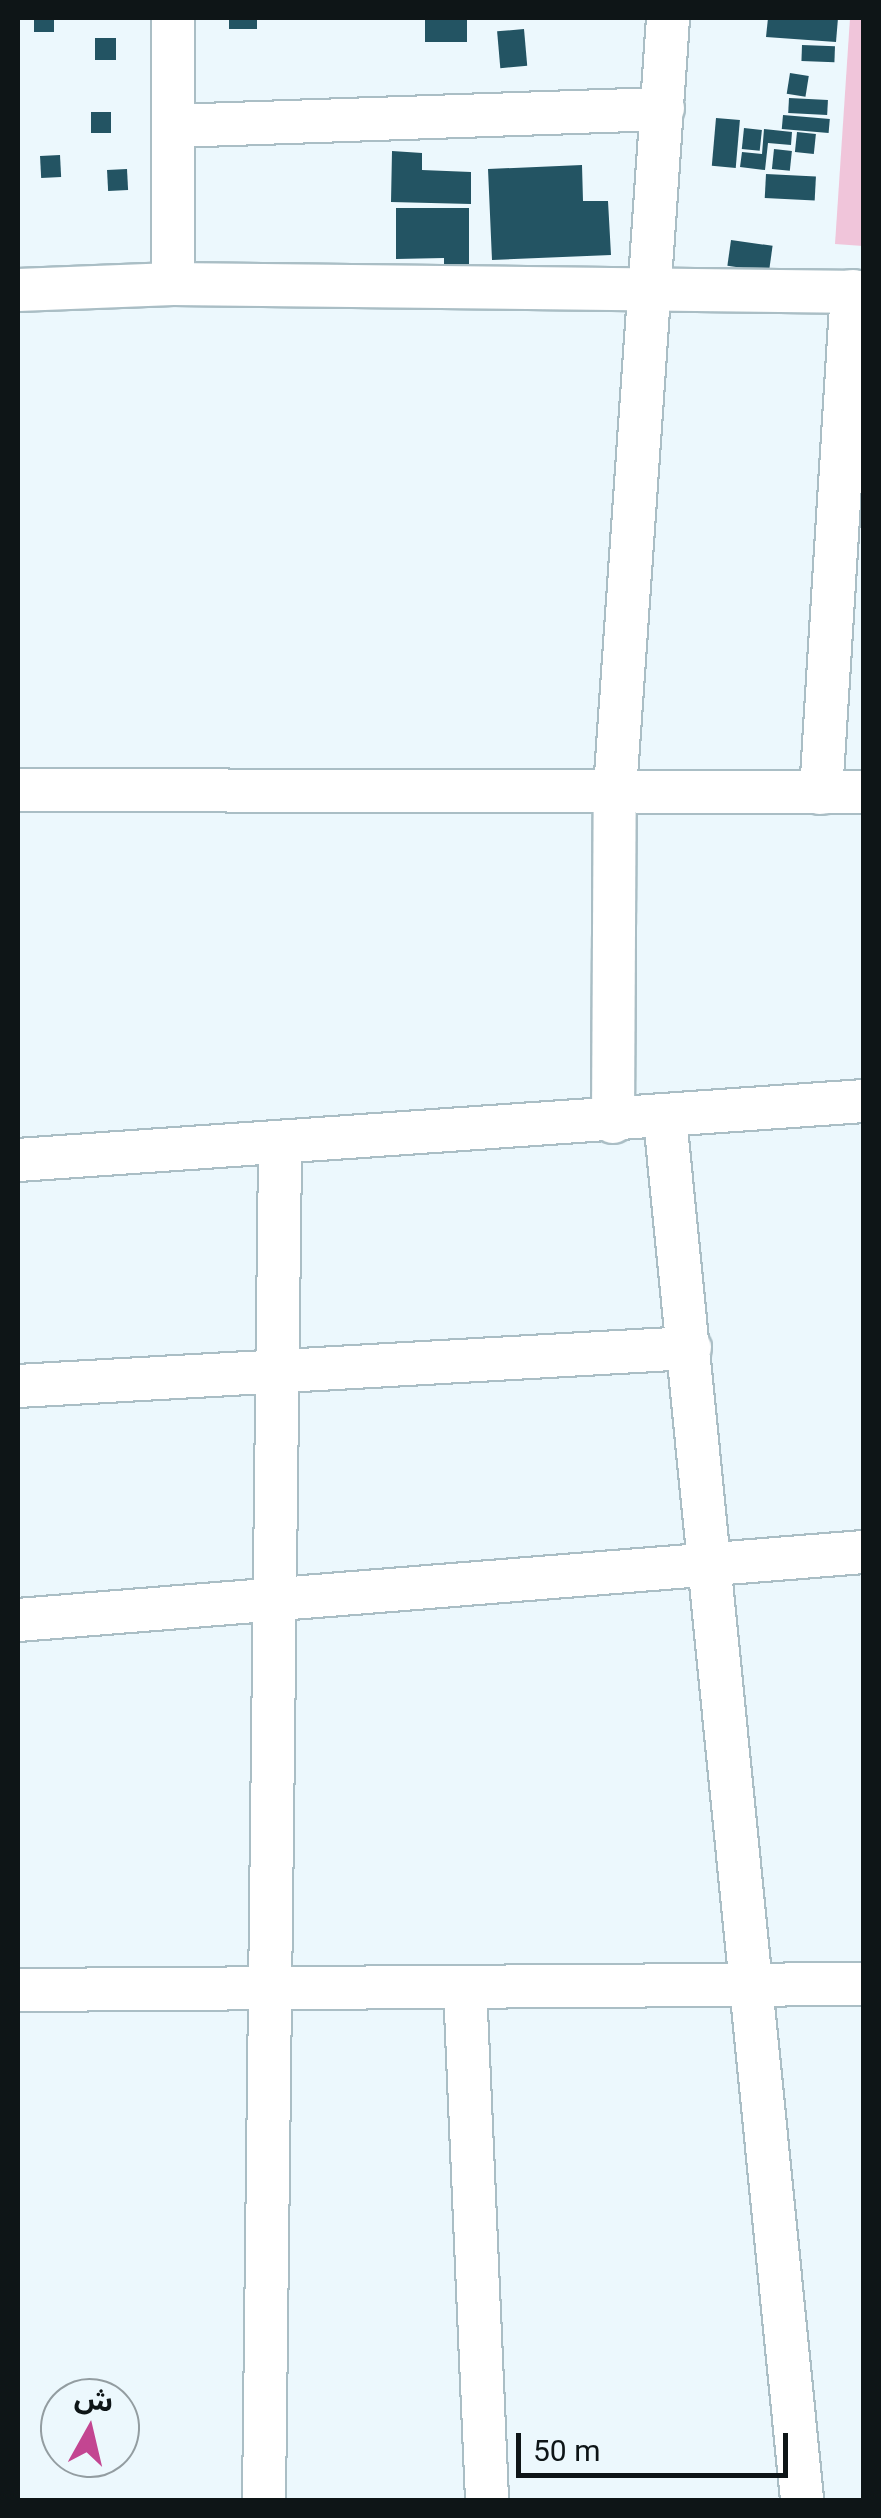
<!DOCTYPE html>
<html>
<head>
<meta charset="utf-8">
<style>
	body { margin:0 }
	#map { position:relative; width:881px; height:2518px; overflow:hidden; background:#ecf8fd; font-family:Roboto,"Noto Sans Arabic",sans-serif }
	div>[style] { position:absolute }
	.green>* { inset:0; background:#f0c5da }
	.building>* { inset:0; background:#235463; transform-origin:0 0 }
	.roads { filter:drop-shadow(2px 0 #aabec5) drop-shadow(-2px 0 #aabec5) drop-shadow(0 2px #aabec5) drop-shadow(0 -2px #aabec5) }
	.street>* { height:42px; margin:-21px; padding:0 21px; transform-origin:21px; border-radius:21px; background:#fff }
	span { translate:-50% -50%; white-space:nowrap; text-align:center; line-height:1.15; -webkit-text-stroke:10px #ecf8fd; paint-order:stroke }
	.frame { position:absolute; inset:0; border:20px solid #0e1517; pointer-events:none }
	.north { position:absolute; left:40px; top:2378px; width:100px; height:100px; box-sizing:border-box; background:#ecf8fd; border:2px solid #939da1; border-radius:50%; rotate:8deg; font-size:28px; font-weight:700; line-height:40px; text-align:center; color:#0e1517 }
	.north::after { content:''; display:block; margin:auto; width:35px; height:45px; background:#c34591; clip-path:polygon(50% 0,100% 100%,50% 72%,0 100%) }
	.scale { position:absolute; left:516px; top:2433px; width:272px; height:45px; box-sizing:border-box; border:5px solid #0e1517; border-top:0; padding-left:12px; font-size:30px; line-height:35px; white-space:nowrap; color:#0e1517; -webkit-text-stroke:8px #ecf8fd; paint-order:stroke }
</style>
</head>
<body>
<div id="map">
	<div class="green">
		<i style="clip-path:polygon(850px 18px,863px 18px,863px 246px,835px 244px)"></i>
	</div>
	<div class="building">
		<i style="left:34px;top:18px;width:20px;height:14px"></i>
		<i style="left:229px;top:18px;width:28px;height:11px"></i>
		<i style="left:425px;top:18px;width:42px;height:24px"></i>
		<i style="clip-path:polygon(768px 18px,838px 18px,836px 42px,766px 37px)"></i>
		<i style="left:524px;top:29px;width:37px;height:27px;rotate:85deg"></i>
		<i style="left:116px;top:38px;width:22px;height:21px;rotate:90deg"></i>
		<i style="left:802px;top:45px;width:33px;height:16px;rotate:2deg"></i>
		<i style="left:790px;top:73px;width:19px;height:21px;rotate:9deg"></i>
		<i style="left:789px;top:98px;width:39px;height:15px;rotate:3deg"></i>
		<i style="left:91px;top:112px;width:20px;height:21px"></i>
		<i style="left:783px;top:115px;width:47px;height:14px;rotate:5deg"></i>
		<i style="left:716px;top:118px;width:24px;height:48px;rotate:5deg"></i>
		<i style="left:744px;top:128px;width:18px;height:21px;rotate:6deg"></i>
		<i style="clip-path:polygon(764px 129px,792px 132px,791px 145px,768px 143px,765px 170px,740px 167px,742px 152px,762px 154px)"></i>
		<i style="left:797px;top:132px;width:19px;height:20px;rotate:6deg"></i>
		<i style="left:774px;top:149px;width:18px;height:20px;rotate:6deg"></i>
		<i style="clip-path:polygon(392px 151px,422px 153px,422px 170px,471px 172px,471px 204px,391px 202px)"></i>
		<i style="left:60px;top:155px;width:22px;height:20px;rotate:87deg"></i>
		<i style="clip-path:polygon(582px 165px,583px 201px,608px 201px,611px 255px,492px 260px,488px 169px)"></i>
		<i style="left:127px;top:169px;width:21px;height:20px;rotate:87deg"></i>
		<i style="left:766px;top:174px;width:50px;height:24px;rotate:3deg"></i>
		<i style="clip-path:polygon(396px 208px,469px 208px,469px 267px,444px 268px,444px 258px,396px 259px)"></i>
		<i style="left:731px;top:240px;width:42px;height:26px;rotate:8deg"></i>
	</div>
	<div class="roads">
		<div class="street">
			<i style="left:173px;top:18px;width:266px;rotate:90deg"></i>
			<i style="left:174px;top:126px;width:489px;rotate:-2deg"></i>
			<i style="left:18px;top:290px;width:155px;rotate:-2.2deg"></i>
			<i style="left:173px;top:284px;width:691px;rotate:0.66deg"></i>
			<i style="left:18px;top:790px;width:846px;rotate:0.14deg"></i>
			<i style="left:821px;top:793px;width:503px;rotate:-86.47deg"></i>
			<i style="left:665px;top:1119px;width:1388px;rotate:84.33deg"></i>
			<i style="left:613px;top:1122px;width:332px;rotate:-89.7deg"></i>
			<i style="left:615px;top:790px;width:774px;rotate:-86.07deg"></i>
			<i style="left:18px;top:1160px;width:848px;rotate:-3.99deg"></i>
			<i style="left:18px;top:1386px;width:673px;rotate:-3.24deg"></i>
			<i style="left:18px;top:1620px;width:849px;rotate:-4.6deg"></i>
			<i style="left:465px;top:1987px;width:513px;rotate:87.54deg"></i>
			<i style="left:18px;top:1990px;width:846px;rotate:-0.41deg"></i>
			<i style="left:264px;top:2500px;width:1358px;rotate:-89.32deg"></i>
		</div>
	</div>
	<div class="frame"></div>
	<div class="north">ش</div>
	<div class="scale">50 m</div>
</div>
</body>
</html>
